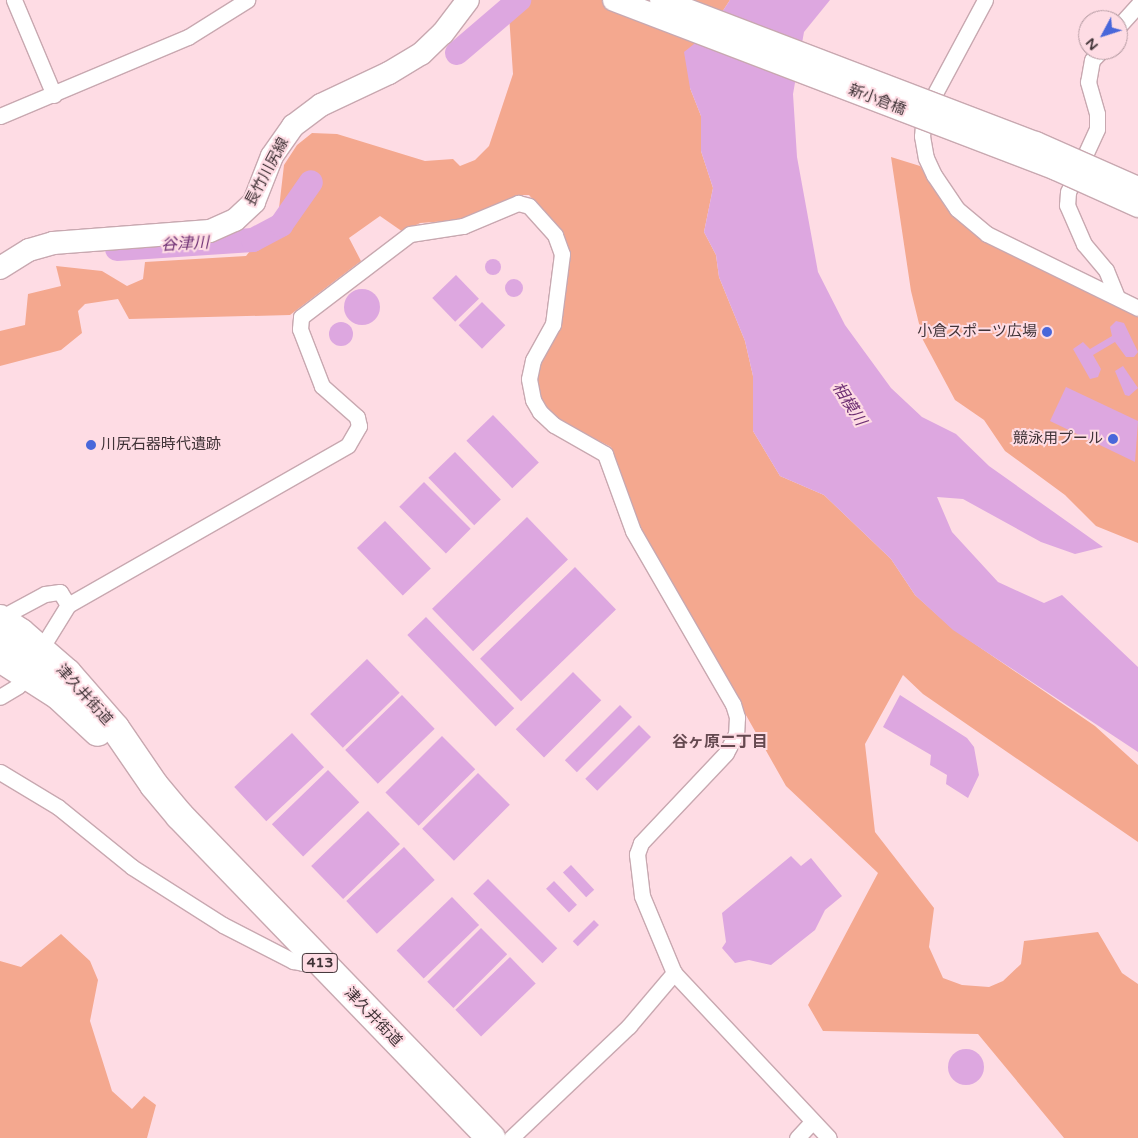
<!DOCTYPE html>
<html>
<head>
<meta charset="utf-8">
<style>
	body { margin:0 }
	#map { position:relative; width:1138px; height:1138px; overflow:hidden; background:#fedce4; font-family:"Varela Round","Noto Sans JP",sans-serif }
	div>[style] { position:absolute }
	.green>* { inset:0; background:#f4a88f }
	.water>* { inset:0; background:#dda7e0; transform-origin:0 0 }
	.round { border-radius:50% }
	.river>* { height:24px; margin:-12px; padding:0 12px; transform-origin:12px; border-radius:12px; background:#dda7e0 }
	.roads { filter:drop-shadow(1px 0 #c8a8b0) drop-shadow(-1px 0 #c8a8b0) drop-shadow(0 1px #c8a8b0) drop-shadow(0 -1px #c8a8b0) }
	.street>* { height:15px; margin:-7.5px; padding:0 7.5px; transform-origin:7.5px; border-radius:7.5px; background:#fff }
	.secondary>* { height:22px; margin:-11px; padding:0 11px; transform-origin:11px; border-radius:11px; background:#fff }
	.highway>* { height:28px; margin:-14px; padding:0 14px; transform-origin:14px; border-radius:14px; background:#fff }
	.bridges { filter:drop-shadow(1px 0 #c8a8b0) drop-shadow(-1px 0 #c8a8b0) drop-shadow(0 1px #c8a8b0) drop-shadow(0 -1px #c8a8b0) }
	.secondary-bridge>* { height:22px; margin:-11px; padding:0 11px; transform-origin:11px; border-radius:11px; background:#fff }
	.dots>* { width:14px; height:14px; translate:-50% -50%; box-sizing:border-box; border:2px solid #fedce4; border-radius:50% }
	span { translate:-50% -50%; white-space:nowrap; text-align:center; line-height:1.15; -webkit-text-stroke:4px #fedce4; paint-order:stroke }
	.shield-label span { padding:1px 4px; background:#fedce4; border:1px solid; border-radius:4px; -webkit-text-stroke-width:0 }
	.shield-label { font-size:14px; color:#403337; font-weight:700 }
	.street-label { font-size:15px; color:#403337 }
	.poi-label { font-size:15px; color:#403337 }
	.right { translate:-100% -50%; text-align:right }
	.left { translate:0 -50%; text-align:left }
	.water-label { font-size:16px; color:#6e2f73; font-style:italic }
	.neighbourhood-label { font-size:16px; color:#654950; font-weight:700 }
	.north { position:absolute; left:1078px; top:10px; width:50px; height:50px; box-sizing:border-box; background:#fedce4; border:1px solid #b2989f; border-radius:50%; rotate:230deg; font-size:14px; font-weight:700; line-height:20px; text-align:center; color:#403337 }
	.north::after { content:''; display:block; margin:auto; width:18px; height:22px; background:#4967da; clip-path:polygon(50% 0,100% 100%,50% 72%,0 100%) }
</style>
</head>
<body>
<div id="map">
	<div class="green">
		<i style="clip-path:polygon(508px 0,730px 0,709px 32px,690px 88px,701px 116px,701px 151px,713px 188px,704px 232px,716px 255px,719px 277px,745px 341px,753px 376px,753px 431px,780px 476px,824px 495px,891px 559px,915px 595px,953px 629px,1095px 726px,1138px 765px,1138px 842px,923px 694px,903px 675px,865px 744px,875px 832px,934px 908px,929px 947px,943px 978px,962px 985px,989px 987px,1003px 981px,1021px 964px,1024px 941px,1098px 932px,1122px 973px,1138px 984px,1138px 1138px,1064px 1138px,978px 1034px,823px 1031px,808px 1005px,878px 873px,786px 786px,639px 526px,611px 447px,558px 420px,539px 398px,534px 383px,539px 358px,563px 315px,566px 270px,560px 231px,529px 195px,518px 195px,461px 220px,420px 223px,403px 232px,380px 216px,349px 238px,361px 261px,290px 315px,129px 319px,118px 299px,85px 304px,78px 311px,82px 333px,61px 350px,0 366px,0 331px,25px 325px,28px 294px,61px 286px,56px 266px,102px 271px,127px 286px,143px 279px,145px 262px,246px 256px,278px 217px,284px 165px,297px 145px,312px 133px,337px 134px,425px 161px,453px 159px,460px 166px,475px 160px,489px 146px,513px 74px)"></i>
		<i style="clip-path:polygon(891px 157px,920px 166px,946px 208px,981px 238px,1138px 316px,1138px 543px,1096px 526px,1065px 495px,1005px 451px,984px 420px,955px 400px,923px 340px,911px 291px)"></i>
		<i style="clip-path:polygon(61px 934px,90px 961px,98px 980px,90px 1021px,112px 1091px,132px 1109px,144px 1096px,156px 1105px,147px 1138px,0 1138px,0 961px,21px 967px)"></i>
	</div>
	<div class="water">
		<i style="clip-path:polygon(730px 0,830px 0,804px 32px,793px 94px,797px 157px,818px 272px,845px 325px,891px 388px,922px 417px,956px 434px,989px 466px,1103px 547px,1075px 554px,1041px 542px,963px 499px,937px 497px,952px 532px,998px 582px,1044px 603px,1062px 595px,1138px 667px,1138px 752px,953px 630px,915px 595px,891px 559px,824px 495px,780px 476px,753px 431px,753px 376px,745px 341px,719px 277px,716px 255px,704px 232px,713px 188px,701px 151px,701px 116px,690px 88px,684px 52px,709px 32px)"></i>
		<i class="round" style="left:485px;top:259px;width:16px;height:16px"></i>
		<i style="left:456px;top:275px;width:33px;height:33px;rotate:46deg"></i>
		<i class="round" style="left:505px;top:279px;width:18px;height:18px"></i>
		<i class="round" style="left:344px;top:289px;width:36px;height:36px"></i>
		<i style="left:482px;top:302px;width:33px;height:33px;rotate:45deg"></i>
		<i style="clip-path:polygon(1116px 321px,1124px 323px,1138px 352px,1134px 357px,1126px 357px,1115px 342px,1093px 355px,1101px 369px,1098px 377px,1090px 379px,1073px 349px,1083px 342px,1090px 349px,1112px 336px,1110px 327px)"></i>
		<i class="round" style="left:329px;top:322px;width:24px;height:24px"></i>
		<i style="clip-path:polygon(1123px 366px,1138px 388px,1129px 396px,1125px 395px,1115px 371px)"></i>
		<i style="clip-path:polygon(1066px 387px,1138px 421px,1135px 462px,1050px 421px)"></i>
		<i style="left:493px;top:415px;width:66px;height:37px;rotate:46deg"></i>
		<i style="left:455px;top:452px;width:66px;height:37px;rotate:46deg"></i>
		<i style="left:424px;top:482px;width:66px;height:35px;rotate:45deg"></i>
		<i style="left:527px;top:517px;width:59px;height:132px;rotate:46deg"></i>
		<i style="left:385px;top:521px;width:66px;height:39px;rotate:46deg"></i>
		<i style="left:575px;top:567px;width:59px;height:132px;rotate:46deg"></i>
		<i style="left:426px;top:617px;width:127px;height:26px;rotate:46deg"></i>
		<i style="left:367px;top:659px;width:47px;height:79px;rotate:46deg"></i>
		<i style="left:573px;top:672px;width:40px;height:81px;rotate:45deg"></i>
		<i style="left:402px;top:695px;width:47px;height:79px;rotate:46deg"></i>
		<i style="clip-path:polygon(900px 695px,967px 738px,974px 747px,979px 775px,968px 798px,946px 784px,947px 775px,930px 765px,931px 755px,883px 727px)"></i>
		<i style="left:620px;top:705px;width:17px;height:78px;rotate:45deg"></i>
		<i style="left:639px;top:725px;width:17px;height:76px;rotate:45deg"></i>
		<i style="left:292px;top:733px;width:47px;height:79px;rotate:47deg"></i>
		<i style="left:442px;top:736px;width:47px;height:80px;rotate:45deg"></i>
		<i style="left:328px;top:770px;width:45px;height:78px;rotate:46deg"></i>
		<i style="left:478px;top:773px;width:45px;height:79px;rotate:45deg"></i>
		<i style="left:368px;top:811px;width:46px;height:79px;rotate:46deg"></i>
		<i style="left:404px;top:847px;width:45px;height:79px;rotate:47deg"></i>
		<i style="clip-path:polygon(791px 856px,801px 866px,811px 858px,842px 896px,825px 910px,815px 930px,771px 965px,749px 960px,735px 963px,722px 948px,726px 942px,722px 913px)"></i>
		<i style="left:571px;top:865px;width:34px;height:11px;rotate:47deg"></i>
		<i style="left:488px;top:879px;width:98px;height:21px;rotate:45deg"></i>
		<i style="left:554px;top:881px;width:33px;height:11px;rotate:46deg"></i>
		<i style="left:452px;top:897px;width:39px;height:77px;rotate:46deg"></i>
		<i style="left:594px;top:920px;width:7px;height:30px;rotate:45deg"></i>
		<i style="left:481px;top:928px;width:37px;height:76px;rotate:45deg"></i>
		<i style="left:510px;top:957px;width:37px;height:76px;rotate:46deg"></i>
		<i class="round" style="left:948px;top:1049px;width:36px;height:36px"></i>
	</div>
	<div class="river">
		<i style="left:457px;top:53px;width:82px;rotate:-40.5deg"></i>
		<i style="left:117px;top:249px;width:136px;rotate:-3.8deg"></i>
		<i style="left:253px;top:240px;width:32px;rotate:-28deg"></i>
		<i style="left:281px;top:225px;width:52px;rotate:-55.1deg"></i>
	</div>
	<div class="roads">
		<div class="street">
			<i style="left:14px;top:0;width:103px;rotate:67.2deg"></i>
			<i style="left:985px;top:0;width:129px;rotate:118.2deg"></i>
			<i style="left:924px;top:114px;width:22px;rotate:95deg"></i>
			<i style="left:922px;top:136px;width:22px;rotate:80deg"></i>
			<i style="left:926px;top:158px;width:19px;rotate:65deg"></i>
			<i style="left:934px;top:175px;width:41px;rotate:55.9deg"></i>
			<i style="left:957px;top:209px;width:39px;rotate:40deg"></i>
			<i style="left:987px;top:234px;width:168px;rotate:26.1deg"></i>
			<i style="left:1118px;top:27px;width:30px;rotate:-48deg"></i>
			<i style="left:1102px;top:50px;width:14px;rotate:135deg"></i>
			<i style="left:1092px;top:60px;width:22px;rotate:100deg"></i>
			<i style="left:1088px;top:82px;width:33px;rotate:74deg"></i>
			<i style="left:1097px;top:114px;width:15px;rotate:90deg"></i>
			<i style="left:1097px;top:129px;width:69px;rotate:114.7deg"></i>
			<i style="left:1068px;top:192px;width:13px;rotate:94deg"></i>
			<i style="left:1067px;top:205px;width:43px;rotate:66.4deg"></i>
			<i style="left:1084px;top:244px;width:34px;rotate:50deg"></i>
			<i style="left:1106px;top:270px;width:29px;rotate:68deg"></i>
			<i style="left:0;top:116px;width:204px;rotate:-22.8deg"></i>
			<i style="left:188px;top:37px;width:70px;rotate:-32.1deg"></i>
			<i style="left:68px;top:605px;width:322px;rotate:-29.7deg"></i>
			<i style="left:348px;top:445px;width:22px;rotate:-60deg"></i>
			<i style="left:359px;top:426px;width:9px;rotate:-103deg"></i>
			<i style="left:357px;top:417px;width:47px;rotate:-138.5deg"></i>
			<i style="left:322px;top:386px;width:61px;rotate:-111.1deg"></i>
			<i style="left:300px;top:329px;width:12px;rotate:-85deg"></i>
			<i style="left:301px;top:317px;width:137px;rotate:-37.3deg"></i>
			<i style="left:410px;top:234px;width:54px;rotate:-8.6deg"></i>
			<i style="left:463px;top:226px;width:60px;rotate:-22.7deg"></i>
			<i style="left:518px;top:203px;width:11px;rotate:15deg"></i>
			<i style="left:529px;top:206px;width:39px;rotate:48deg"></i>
			<i style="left:555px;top:235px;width:20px;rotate:70deg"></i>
			<i style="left:562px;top:254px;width:71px;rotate:97.3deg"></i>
			<i style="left:553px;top:324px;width:41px;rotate:119.1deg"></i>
			<i style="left:533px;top:360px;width:19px;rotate:102deg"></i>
			<i style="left:529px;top:379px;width:21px;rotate:79deg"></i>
			<i style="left:533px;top:400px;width:14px;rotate:60deg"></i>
			<i style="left:540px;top:412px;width:19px;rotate:43deg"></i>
			<i style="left:554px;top:425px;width:59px;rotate:29.6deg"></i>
			<i style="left:605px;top:454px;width:82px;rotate:70deg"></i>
			<i style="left:633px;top:531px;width:200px;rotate:60deg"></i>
			<i style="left:733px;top:704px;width:14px;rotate:73deg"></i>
			<i style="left:737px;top:717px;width:17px;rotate:93deg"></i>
			<i style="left:736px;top:734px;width:21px;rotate:118deg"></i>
			<i style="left:726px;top:753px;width:124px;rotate:133.4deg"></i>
			<i style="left:641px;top:843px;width:12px;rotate:110deg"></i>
			<i style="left:637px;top:854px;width:42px;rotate:83.2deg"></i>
			<i style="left:642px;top:896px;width:83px;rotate:67.4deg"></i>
			<i style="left:674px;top:973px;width:226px;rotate:46.8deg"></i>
			<i style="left:0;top:618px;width:51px;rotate:-28.1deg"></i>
			<i style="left:45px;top:594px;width:15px;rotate:-8deg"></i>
			<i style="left:60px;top:592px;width:15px;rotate:58deg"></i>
			<i style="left:68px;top:605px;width:95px;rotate:121.7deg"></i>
			<i style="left:18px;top:686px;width:21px;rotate:149deg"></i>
			<i style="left:0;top:772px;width:68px;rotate:31.1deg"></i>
			<i style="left:58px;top:807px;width:95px;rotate:39deg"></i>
			<i style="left:132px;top:867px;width:108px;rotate:32.5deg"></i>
			<i style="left:223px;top:925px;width:79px;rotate:27.2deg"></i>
			<i style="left:293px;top:961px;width:10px;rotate:11deg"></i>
			<i style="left:303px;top:963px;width:13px;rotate:-45deg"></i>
			<i style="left:511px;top:1138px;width:163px;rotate:-43.5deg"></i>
			<i style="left:629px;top:1026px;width:70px;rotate:-49.7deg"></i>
			<i style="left:797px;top:1138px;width:22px;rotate:-47deg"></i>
		</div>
		<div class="secondary">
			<i style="left:0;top:268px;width:34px;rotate:-32deg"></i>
			<i style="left:29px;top:250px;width:25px;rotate:-16deg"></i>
			<i style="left:53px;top:243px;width:157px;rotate:-4.4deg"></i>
			<i style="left:210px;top:231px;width:27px;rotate:-24deg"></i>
			<i style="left:235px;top:220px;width:26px;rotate:-43deg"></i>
			<i style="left:254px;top:202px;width:49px;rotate:-68.6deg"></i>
			<i style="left:272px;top:156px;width:37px;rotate:-55deg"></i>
			<i style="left:293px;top:126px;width:35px;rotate:-37deg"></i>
			<i style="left:321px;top:105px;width:75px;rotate:-25.2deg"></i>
			<i style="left:389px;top:73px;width:37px;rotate:-31deg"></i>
			<i style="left:421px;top:54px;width:30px;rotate:-44deg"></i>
			<i style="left:443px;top:33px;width:41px;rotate:-52.9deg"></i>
			<i style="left:0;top:639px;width:55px;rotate:33.1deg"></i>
		</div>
		<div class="highway">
			<i style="left:0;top:619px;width:25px;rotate:34deg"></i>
			<i style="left:21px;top:633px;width:61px;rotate:41deg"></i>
			<i style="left:67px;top:673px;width:73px;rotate:48.9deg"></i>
			<i style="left:115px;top:728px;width:69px;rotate:55.6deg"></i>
			<i style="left:154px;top:785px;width:40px;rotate:50deg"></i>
			<i style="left:180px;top:816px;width:448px;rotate:46deg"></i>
			<i style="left:0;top:658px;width:69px;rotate:32.5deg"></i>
			<i style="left:58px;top:695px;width:54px;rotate:42.8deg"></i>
		</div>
	</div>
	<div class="bridges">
		<div class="secondary-bridge">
			<i style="left:614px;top:0;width:473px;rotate:20.9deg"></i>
			<i style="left:1056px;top:169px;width:90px;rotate:24.3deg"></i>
			<i style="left:661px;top:0;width:401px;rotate:20.9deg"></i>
			<i style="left:1036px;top:143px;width:111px;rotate:23.8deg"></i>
		</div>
	</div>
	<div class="dots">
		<i style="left:1047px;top:332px;background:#4967da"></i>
		<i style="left:1113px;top:439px;background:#4967da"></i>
		<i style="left:91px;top:445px;background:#4967da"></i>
	</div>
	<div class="shield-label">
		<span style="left:320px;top:963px">413</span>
	</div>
	<div class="street-label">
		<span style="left:877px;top:100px;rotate:21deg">新小倉橋</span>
		<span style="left:267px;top:172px;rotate:-62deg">長竹川尻線</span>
		<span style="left:84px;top:695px;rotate:48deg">津久井街道</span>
		<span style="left:373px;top:1017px;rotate:46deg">津久井街道</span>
	</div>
	<div class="poi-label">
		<span class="right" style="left:1037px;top:332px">小倉スポーツ広場</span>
		<span class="right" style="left:1103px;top:439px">競泳用プール</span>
		<span class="left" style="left:101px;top:445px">川尻石器時代遺跡</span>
	</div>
	<div class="water-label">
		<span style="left:185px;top:244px;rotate:-3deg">谷津川</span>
		<span style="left:849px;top:404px;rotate:57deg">相模川</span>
	</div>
	<div class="neighbourhood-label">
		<span style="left:720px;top:742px">谷ヶ原二丁目</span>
	</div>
	<div class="north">N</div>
</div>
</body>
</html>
